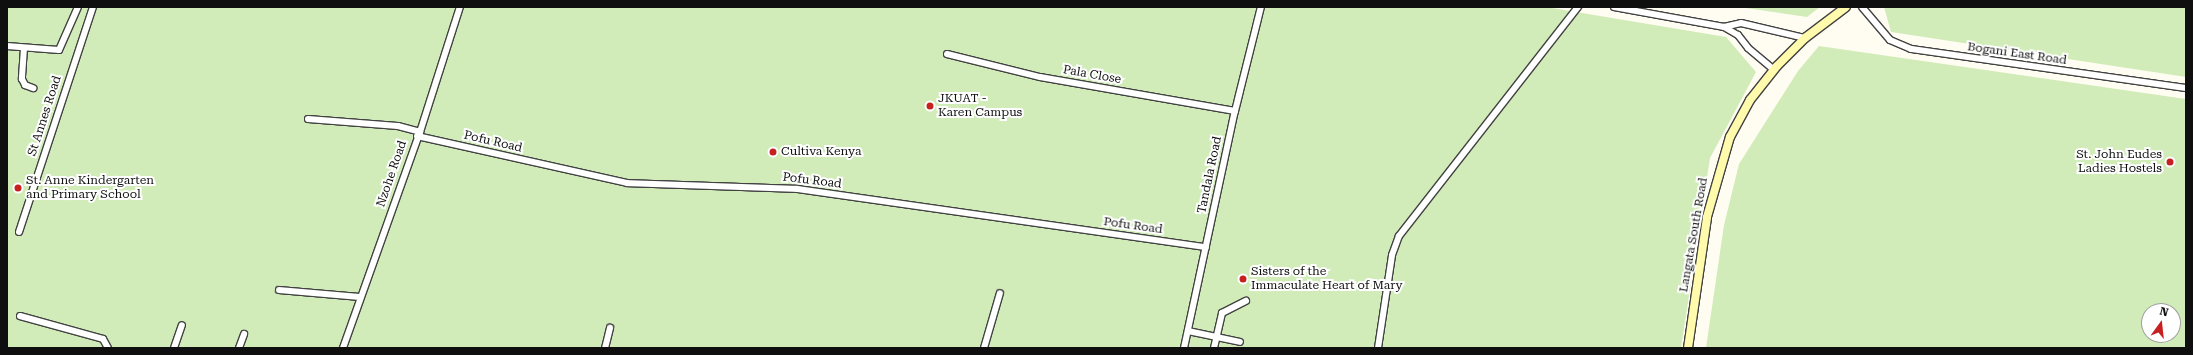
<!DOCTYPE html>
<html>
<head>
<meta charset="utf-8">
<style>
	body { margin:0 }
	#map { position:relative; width:2193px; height:355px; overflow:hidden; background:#fffdf1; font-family:"Roboto Serif",serif }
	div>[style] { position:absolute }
	.green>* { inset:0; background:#d1ecb9 }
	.roads { filter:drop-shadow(1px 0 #424242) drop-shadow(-1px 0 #424242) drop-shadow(0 1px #424242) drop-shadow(0 -1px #424242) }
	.street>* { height:6px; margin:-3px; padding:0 3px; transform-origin:3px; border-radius:3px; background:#fff }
	.secondary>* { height:8px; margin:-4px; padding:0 4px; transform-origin:4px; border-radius:4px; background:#fffaac }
	.dots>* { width:11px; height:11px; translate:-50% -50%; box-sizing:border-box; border:2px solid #fff; border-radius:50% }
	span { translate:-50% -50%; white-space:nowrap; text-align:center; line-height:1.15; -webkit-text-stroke:4px #fff; paint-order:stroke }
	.street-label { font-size:12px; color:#0f0f0f }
	.poi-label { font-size:12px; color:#0f0f0f }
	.left { translate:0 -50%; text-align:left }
	.right { translate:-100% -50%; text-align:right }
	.frame { position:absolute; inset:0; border:8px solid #0f0f0f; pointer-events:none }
	.north { position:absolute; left:2141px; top:303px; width:40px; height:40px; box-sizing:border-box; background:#fff; border:1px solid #9f9f9f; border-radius:50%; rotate:15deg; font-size:11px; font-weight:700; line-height:16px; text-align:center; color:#0f0f0f }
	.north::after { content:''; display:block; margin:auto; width:14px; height:18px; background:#c62021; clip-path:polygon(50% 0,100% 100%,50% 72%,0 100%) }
</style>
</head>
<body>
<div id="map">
	<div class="green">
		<i style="clip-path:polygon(7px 7px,1546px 7px,1726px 37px,1756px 72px,1710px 158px,1681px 348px,7px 348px)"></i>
		<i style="clip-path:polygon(1739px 7px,1820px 7px,1807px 17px)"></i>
		<i style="clip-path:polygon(1884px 7px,2186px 7px,2186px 77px,1891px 32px)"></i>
		<i style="clip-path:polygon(evenodd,1819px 46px,2186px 99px,2186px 348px,1706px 348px,1724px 225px,1739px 164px,1798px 71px,1819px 46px,2149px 311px,2173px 311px,2173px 335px,2149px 335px,2149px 311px)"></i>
	</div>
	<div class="roads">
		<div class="street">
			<i style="left:1614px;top:7px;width:112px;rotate:10.3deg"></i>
			<i style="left:1724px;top:27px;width:16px;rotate:30deg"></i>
			<i style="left:1738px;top:35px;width:16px;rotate:52deg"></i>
			<i style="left:1748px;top:48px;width:34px;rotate:40deg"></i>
			<i style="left:1862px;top:7px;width:43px;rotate:49.7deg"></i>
			<i style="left:1890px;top:40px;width:23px;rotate:23deg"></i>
			<i style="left:1911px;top:49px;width:278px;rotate:8.1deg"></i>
			<i style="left:1724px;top:27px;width:17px;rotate:-13deg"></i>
			<i style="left:1741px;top:23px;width:66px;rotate:13.2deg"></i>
			<i style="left:7px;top:46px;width:52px;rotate:4.4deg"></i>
			<i style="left:59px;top:50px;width:47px;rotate:-66.2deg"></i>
			<i style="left:24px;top:48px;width:31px;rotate:94deg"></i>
			<i style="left:22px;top:79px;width:7px;rotate:63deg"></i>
			<i style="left:25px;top:85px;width:9px;rotate:21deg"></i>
			<i style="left:947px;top:54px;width:96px;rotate:13.9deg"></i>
			<i style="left:1040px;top:77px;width:198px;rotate:9.9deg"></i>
			<i style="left:308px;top:119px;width:90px;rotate:4.4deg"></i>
			<i style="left:398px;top:126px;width:23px;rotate:15deg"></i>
			<i style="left:417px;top:136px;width:215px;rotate:12.6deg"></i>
			<i style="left:627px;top:183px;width:170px;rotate:2deg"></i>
			<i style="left:797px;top:189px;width:413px;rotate:8.1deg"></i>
			<i style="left:19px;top:232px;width:237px;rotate:-71.8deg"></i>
			<i style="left:279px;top:290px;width:81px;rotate:4.9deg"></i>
			<i style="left:20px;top:316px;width:86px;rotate:15.5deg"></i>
			<i style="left:103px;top:339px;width:10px;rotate:61deg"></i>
			<i style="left:1188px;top:331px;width:53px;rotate:11.9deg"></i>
			<i style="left:174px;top:348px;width:24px;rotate:-71deg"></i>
			<i style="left:239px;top:348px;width:15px;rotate:-70deg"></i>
			<i style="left:343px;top:348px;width:229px;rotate:-70.4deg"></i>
			<i style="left:420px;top:132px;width:131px;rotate:-72.3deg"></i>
			<i style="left:605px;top:348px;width:21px;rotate:-76deg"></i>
			<i style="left:984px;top:348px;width:57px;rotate:-73.8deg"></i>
			<i style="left:1184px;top:348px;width:242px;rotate:-77.9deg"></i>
			<i style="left:1235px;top:111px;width:107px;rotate:-76deg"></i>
			<i style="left:1214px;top:348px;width:36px;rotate:-77deg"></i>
			<i style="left:1222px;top:313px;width:27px;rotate:-27deg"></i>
			<i style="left:1378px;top:348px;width:94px;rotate:-81.4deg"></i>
			<i style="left:1392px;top:255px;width:20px;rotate:-70deg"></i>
			<i style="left:1399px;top:236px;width:291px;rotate:-52deg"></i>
		</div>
		<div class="secondary">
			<i style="left:1688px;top:348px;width:132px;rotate:-81.7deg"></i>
			<i style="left:1707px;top:217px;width:83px;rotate:-74deg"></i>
			<i style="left:1730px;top:137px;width:42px;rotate:-61.6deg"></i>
			<i style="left:1750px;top:100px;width:43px;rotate:-51.5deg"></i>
			<i style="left:1777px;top:66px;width:40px;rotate:-45deg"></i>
			<i style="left:1805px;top:38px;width:51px;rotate:-37.1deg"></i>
		</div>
	</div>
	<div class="dots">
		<i style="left:930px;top:106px;background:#c62021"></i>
		<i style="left:773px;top:152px;background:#c62021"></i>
		<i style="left:2170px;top:162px;background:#c62021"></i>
		<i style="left:18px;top:188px;background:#c62021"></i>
		<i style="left:1243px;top:279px;background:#c62021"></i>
	</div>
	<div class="street-label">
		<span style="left:2017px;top:54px;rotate:8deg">Bogani East Road</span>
		<span style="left:1092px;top:75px;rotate:10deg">Pala Close</span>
		<span style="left:45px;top:116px;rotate:-72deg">St Annes Road</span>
		<span style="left:493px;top:142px;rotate:13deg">Pofu Road</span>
		<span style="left:392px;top:174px;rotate:-71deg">Nzohe Road</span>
		<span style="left:1210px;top:175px;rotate:-78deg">Tandala Road</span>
		<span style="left:812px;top:181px;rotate:7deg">Pofu Road</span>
		<span style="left:1133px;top:226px;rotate:8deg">Pofu Road</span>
		<span style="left:1694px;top:235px;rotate:-80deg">Langata South Road</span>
	</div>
	<div class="poi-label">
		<span class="left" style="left:938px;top:106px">JKUAT -<br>Karen Campus</span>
		<span class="left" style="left:781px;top:152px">Cultiva Kenya</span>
		<span class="right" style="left:2162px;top:162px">St. John Eudes<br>Ladies Hostels</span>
		<span class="left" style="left:26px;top:188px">St. Anne Kindergarten<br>and Primary School</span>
		<span class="left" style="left:1251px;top:279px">Sisters of the<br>Immaculate Heart of Mary</span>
	</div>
	<div class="frame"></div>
	<div class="north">N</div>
</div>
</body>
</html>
